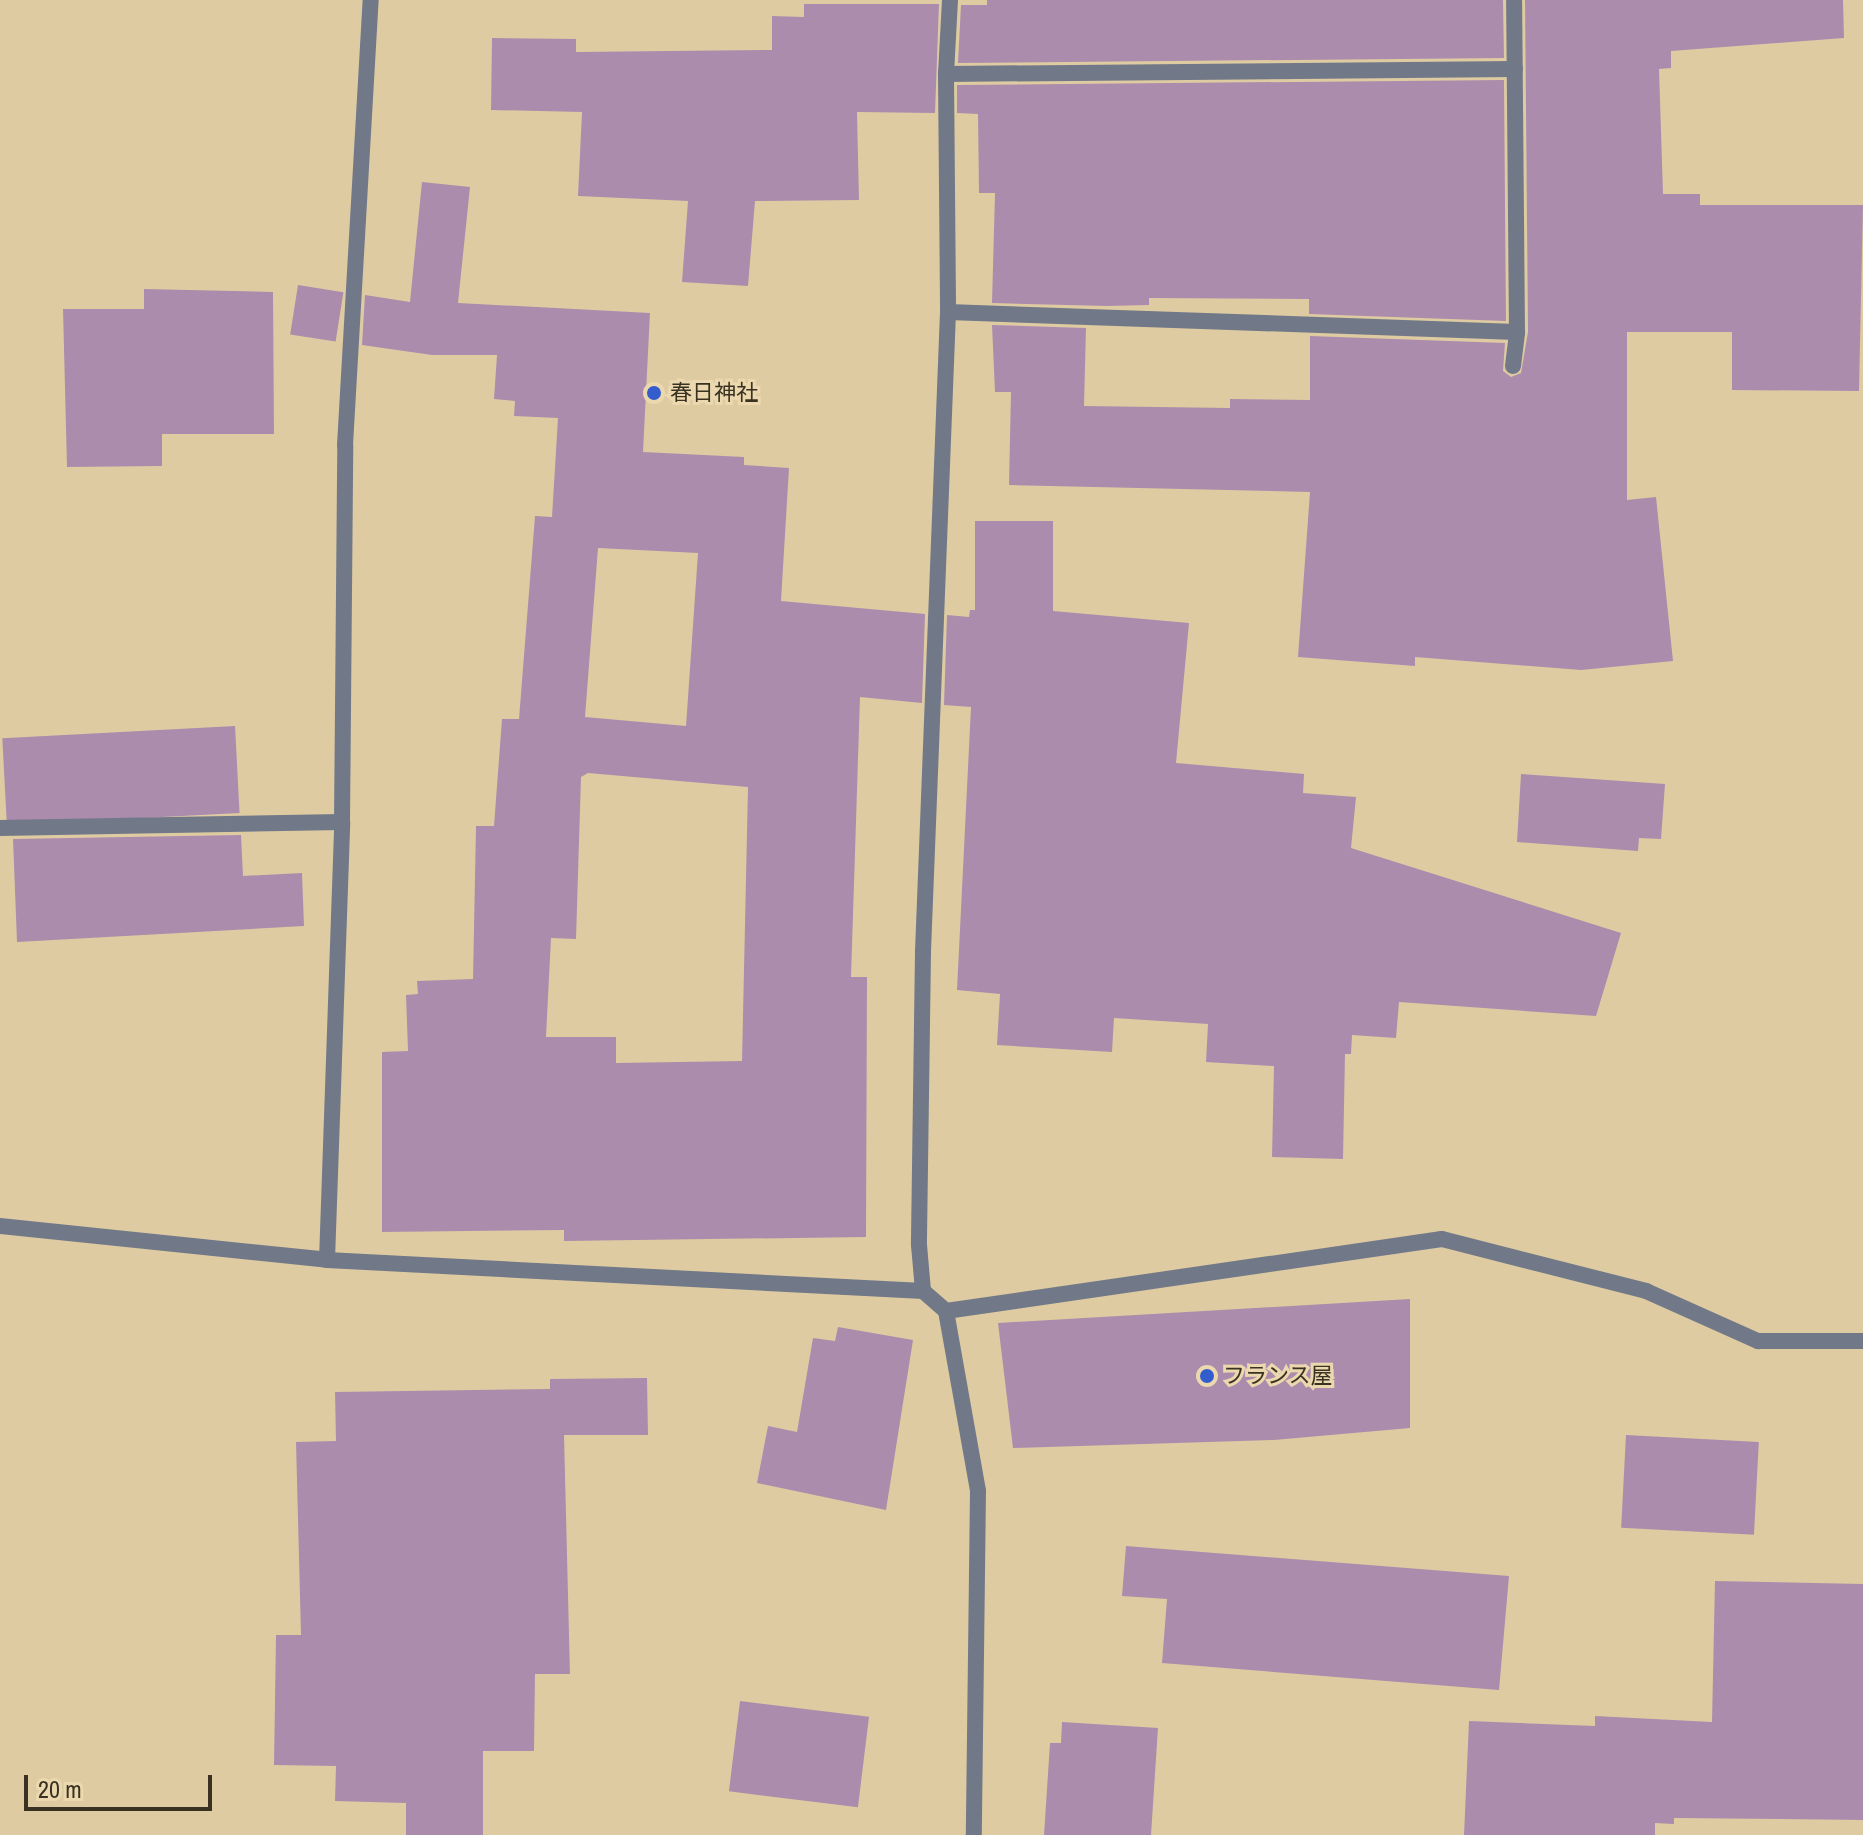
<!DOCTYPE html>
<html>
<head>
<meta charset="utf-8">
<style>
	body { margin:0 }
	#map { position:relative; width:1863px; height:1835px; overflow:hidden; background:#dfcba2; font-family:"Archivo Narrow","Noto Sans JP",sans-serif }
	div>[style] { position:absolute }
	.building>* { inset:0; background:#ac8cad; transform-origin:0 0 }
	.lane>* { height:16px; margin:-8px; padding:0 8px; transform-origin:8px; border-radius:8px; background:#717989 }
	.street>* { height:16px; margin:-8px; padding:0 8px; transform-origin:8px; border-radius:8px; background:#717989 }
	.dots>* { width:22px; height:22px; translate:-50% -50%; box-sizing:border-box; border:4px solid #ecd8af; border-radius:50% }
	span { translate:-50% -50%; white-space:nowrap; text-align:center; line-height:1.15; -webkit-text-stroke:6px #ecd8af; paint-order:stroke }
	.poi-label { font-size:22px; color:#393221 }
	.left { translate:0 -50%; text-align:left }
	.scale { position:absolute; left:24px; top:1775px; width:188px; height:36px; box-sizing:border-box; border:4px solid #393221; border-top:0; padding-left:10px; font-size:24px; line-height:28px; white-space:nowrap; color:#393221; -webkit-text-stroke:6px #ecd8af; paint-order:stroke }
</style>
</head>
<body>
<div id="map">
	<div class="building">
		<i style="clip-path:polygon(987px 0,1503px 0,1504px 58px,958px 63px,961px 5px,987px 5px)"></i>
		<i style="clip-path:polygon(1525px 0,1843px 0,1844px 38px,1671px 51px,1671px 68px,1659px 69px,1663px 194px,1700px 194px,1700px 205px,1863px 205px,1859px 391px,1732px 390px,1732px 332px,1627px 332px,1627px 500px,1656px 497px,1673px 661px,1581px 670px,1415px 657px,1415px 666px,1298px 657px,1310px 492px,1009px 485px,1011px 392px,995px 392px,992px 325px,1086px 328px,1084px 406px,1230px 408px,1230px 399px,1310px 400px,1310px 336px,1505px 343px,1503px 371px,1511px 377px,1521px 373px,1528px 332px)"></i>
		<i style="clip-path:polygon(804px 4px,939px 4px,935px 113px,857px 112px,859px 200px,755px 201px,748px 286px,682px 282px,688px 201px,578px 196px,582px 112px,491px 110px,492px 38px,576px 39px,576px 52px,772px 50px,772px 16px,804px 17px)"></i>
		<i style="clip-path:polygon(1504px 80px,1506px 321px,1309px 314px,1309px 299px,1149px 298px,1149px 305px,1107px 306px,992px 303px,995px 193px,979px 193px,978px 114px,957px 113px,957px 85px)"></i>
		<i style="clip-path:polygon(evenodd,422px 182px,470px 187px,458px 303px,650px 313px,643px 452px,744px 457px,744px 465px,789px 468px,781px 601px,925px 614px,922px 703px,860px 697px,851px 977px,867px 977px,866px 1237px,564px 1241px,564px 1230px,382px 1232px,382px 1052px,408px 1051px,406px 995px,418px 994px,417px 981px,473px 979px,476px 826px,494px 826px,502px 719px,519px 719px,535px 516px,552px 517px,558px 418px,514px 416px,515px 401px,494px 399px,497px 355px,432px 355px,362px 345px,365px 295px,410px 302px,422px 182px,598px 548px,698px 553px,686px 726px,585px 717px,598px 548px,422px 182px,588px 773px,748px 787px,742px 1061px,616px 1063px,616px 1037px,546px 1037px,551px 938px,576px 939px,581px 777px,588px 773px)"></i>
		<i style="left:298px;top:285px;width:46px;height:50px;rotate:9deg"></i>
		<i style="clip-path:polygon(144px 289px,273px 292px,274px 434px,162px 434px,162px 466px,67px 467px,63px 309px,144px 309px)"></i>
		<i style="clip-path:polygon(975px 521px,1053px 521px,1053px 611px,1189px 623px,1176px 763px,1304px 774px,1303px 793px,1356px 797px,1351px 848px,1621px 933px,1596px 1016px,1399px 1002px,1396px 1038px,1352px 1035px,1351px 1054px,1345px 1054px,1343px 1159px,1272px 1157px,1274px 1066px,1206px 1062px,1208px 1024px,1114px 1018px,1112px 1052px,997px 1045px,1000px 994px,957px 990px,971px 707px,944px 705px,947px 615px,969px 617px,970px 610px,975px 610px)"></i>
		<i style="left:235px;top:726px;width:87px;height:233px;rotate:87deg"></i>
		<i style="clip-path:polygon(1521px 774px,1665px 784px,1661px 839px,1639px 838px,1638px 851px,1517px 842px)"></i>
		<i style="clip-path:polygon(241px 835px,243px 876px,302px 873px,304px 926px,17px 942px,13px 839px)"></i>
		<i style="clip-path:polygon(1410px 1299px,1410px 1428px,1274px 1440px,1013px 1448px,998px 1323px)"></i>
		<i style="clip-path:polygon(838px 1327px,913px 1340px,886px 1510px,757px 1483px,768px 1426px,797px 1432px,813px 1338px,835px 1341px)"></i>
		<i style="clip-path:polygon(647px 1378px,648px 1435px,564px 1435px,570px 1674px,535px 1674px,534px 1751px,483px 1751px,483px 1835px,406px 1835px,406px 1803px,335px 1801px,336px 1766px,274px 1765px,276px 1635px,301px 1635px,296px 1442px,336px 1441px,335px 1392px,550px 1389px,550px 1379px)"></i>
		<i style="left:1626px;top:1435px;width:133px;height:93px;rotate:3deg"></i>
		<i style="clip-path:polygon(1126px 1546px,1509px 1576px,1499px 1690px,1162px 1663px,1167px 1599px,1122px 1596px)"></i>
		<i style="clip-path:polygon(1715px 1581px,1863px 1584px,1863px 1820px,1674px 1818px,1674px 1824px,1655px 1823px,1655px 1835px,1464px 1835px,1469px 1721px,1595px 1726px,1595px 1716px,1712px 1722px)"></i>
		<i style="left:740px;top:1701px;width:130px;height:91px;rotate:7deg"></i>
		<i style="clip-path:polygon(1062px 1722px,1158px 1728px,1151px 1835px,1044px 1835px,1050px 1743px,1061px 1743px)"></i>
	</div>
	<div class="lane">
		<i style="left:946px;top:74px;width:569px;rotate:-0.5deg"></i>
		<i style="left:948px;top:312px;width:569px;rotate:2.01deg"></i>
		<i style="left:1513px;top:366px;width:34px;rotate:-83deg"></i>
		<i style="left:1517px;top:332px;width:332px;rotate:-90.5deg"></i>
		<i style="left:327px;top:1260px;width:438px;rotate:-88deg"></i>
		<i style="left:342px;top:822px;width:377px;rotate:-89.5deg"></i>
		<i style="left:345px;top:445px;width:446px;rotate:-86.7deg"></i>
	</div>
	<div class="street">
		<i style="left:950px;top:0;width:74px;rotate:93.1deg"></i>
		<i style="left:946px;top:74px;width:238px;rotate:89.5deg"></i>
		<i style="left:948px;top:312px;width:640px;rotate:92.24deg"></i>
		<i style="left:923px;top:952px;width:293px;rotate:90.8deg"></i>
		<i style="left:919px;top:1245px;width:46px;rotate:85deg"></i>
		<i style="left:923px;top:1291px;width:30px;rotate:41deg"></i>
		<i style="left:946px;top:1311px;width:183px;rotate:79.9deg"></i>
		<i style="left:978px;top:1491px;width:344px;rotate:90.7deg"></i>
		<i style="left:0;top:828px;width:342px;rotate:-1deg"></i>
		<i style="left:0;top:1226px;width:329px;rotate:5.9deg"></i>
		<i style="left:327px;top:1260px;width:597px;rotate:2.98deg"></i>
		<i style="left:946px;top:1311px;width:501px;rotate:-8.26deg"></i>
		<i style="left:1442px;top:1239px;width:211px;rotate:14.3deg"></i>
		<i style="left:1646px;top:1291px;width:123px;rotate:24.1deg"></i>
		<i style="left:1758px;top:1341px;width:105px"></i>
	</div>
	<div class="dots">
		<i style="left:654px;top:393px;background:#335dcd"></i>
		<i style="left:1207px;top:1376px;background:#335dcd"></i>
	</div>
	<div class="poi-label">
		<span class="left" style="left:670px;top:393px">春日神社</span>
		<span class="left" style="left:1223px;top:1376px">フランス屋</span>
	</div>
	<div class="scale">20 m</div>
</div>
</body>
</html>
